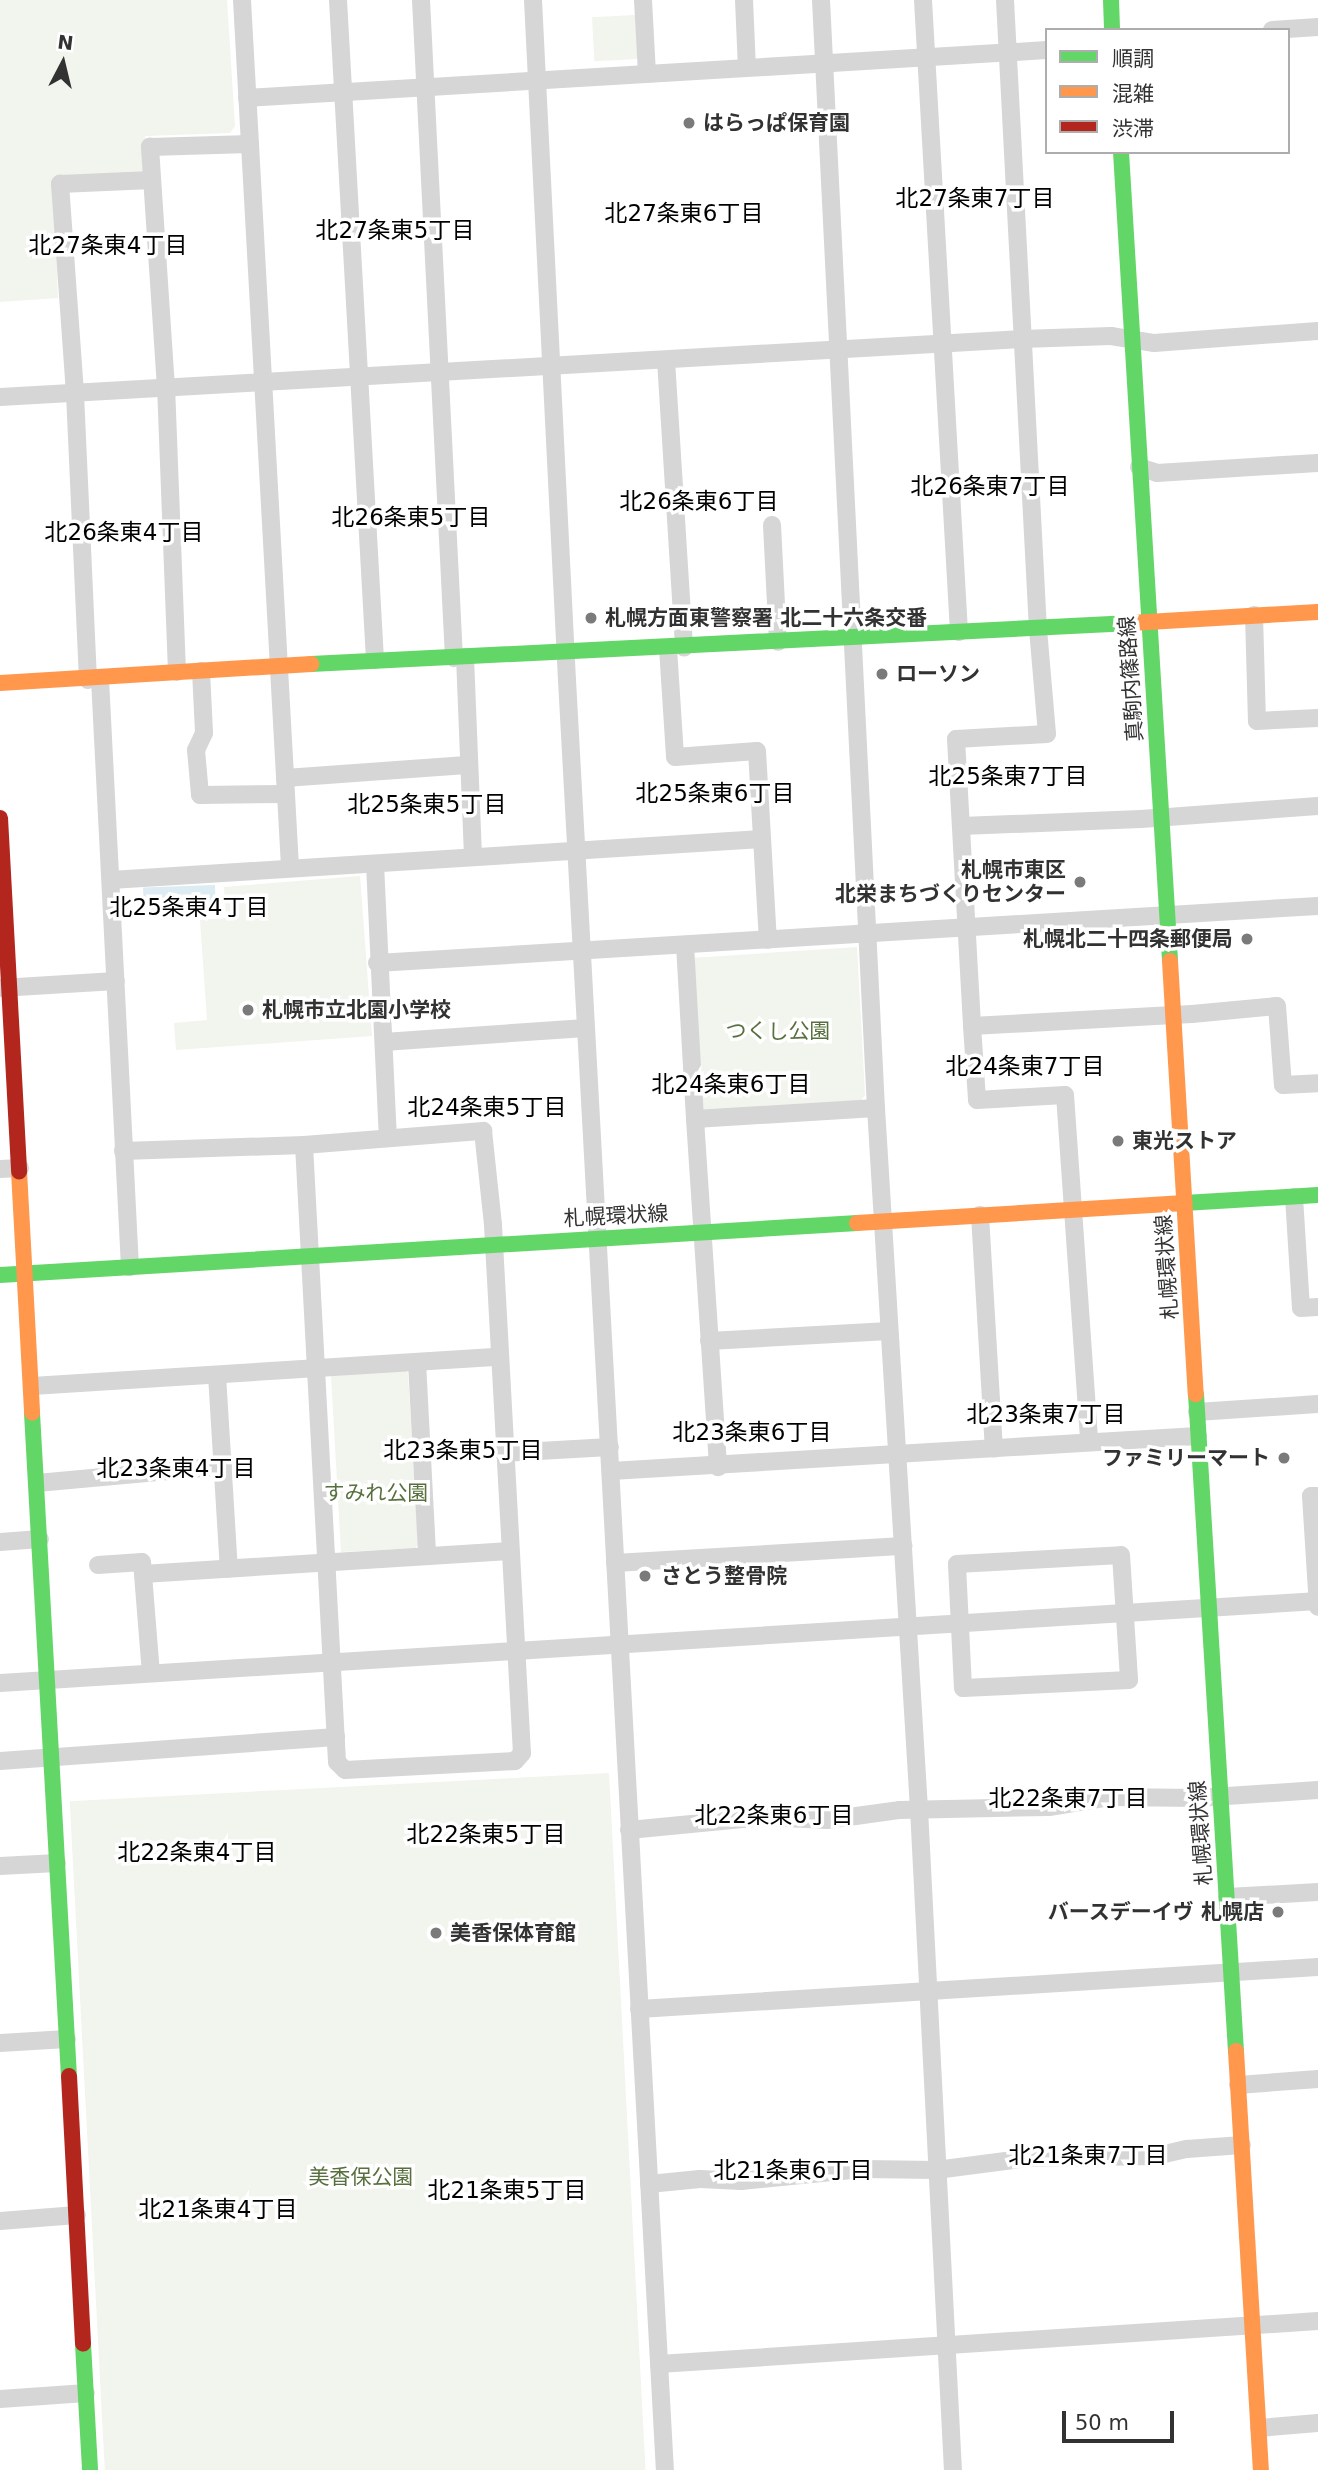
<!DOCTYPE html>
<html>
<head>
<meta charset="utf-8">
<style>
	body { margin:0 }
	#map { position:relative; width:1318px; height:2470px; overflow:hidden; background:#fff; font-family:"DejaVu Sans","Noto Sans JP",sans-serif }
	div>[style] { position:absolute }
	.green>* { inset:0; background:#f1f5ed; transform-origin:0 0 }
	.water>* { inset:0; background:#ddebf3; transform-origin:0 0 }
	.street>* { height:18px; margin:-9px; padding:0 9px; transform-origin:9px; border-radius:9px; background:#d6d6d6 }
	.fast>* { height:16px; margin:-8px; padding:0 8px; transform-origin:8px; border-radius:8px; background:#63d668 }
	.slow>* { height:16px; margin:-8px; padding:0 8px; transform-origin:8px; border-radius:8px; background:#ff974d }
	.jam>* { height:16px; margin:-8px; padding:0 8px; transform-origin:8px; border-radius:8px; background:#b3261e }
	.dots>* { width:19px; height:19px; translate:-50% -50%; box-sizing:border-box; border:4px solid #fff; border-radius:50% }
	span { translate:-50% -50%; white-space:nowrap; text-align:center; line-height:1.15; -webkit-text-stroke:7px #fff; paint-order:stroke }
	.poi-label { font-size:21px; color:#323232; font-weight:700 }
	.left { translate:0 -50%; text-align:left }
	.right { translate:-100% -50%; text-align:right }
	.street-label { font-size:21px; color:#323232 }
	.park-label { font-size:21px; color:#58703e }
	.neighbourhood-label { font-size:23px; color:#000 }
	.legend { position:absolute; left:1045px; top:28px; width:245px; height:126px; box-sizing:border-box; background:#fff; border:2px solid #adadad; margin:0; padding:9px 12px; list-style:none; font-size:21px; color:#323232 }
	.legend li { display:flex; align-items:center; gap:14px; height:35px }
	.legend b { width:35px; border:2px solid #adadad }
	.north { position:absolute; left:28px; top:28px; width:70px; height:70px; -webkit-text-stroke:5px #fff; paint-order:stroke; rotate:7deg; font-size:19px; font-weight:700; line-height:28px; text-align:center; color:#323232 }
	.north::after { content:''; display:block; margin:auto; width:24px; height:32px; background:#323232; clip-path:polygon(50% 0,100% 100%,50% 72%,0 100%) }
	.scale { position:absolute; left:1062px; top:2411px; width:112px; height:32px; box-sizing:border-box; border:4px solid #323232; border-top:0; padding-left:9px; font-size:21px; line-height:24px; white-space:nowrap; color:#323232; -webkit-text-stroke:5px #fff; paint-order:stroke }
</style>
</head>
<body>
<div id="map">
	<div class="green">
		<i style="clip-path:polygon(0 0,227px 0,235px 126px,230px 133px,145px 136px,147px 167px,141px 173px,53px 177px,58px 298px,0 302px)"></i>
		<i style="left:635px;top:15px;width:44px;height:43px;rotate:87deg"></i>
		<i style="clip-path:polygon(360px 876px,372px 1036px,176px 1050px,174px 1023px,207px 1020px,200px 920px,226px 918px,224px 887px)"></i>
		<i style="clip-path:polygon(857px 947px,865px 1095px,857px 1105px,700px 1114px,691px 958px)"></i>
		<i style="clip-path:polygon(402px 1368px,408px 1373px,418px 1545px,415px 1548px,341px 1552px,331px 1375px)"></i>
		<i style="left:609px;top:1773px;width:698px;height:540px;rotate:87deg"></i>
	</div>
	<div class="water">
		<i style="left:215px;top:885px;width:28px;height:72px;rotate:88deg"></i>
	</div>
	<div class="street">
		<i style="left:242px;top:0;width:869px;rotate:86.83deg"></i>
		<i style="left:338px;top:0;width:661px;rotate:86.79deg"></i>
		<i style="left:421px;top:0;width:659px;rotate:87.13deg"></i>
		<i style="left:533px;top:0;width:681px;rotate:87.14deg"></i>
		<i style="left:567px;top:680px;width:1793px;rotate:86.87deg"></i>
		<i style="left:643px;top:0;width:74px;rotate:86.9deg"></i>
		<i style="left:744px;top:0;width:68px;rotate:87.5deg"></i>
		<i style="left:821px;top:0;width:1109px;rotate:87.16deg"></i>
		<i style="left:876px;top:1108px;width:702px;rotate:86.49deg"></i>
		<i style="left:919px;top:1809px;width:662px;rotate:87.06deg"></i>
		<i style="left:923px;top:0;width:633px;rotate:86.74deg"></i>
		<i style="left:1005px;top:0;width:630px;rotate:87deg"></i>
		<i style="left:1038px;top:629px;width:105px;rotate:85.1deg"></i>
		<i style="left:1047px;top:734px;width:91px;rotate:176.9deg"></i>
		<i style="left:956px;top:739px;width:287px;rotate:86.8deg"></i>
		<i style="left:972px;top:1026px;width:74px;rotate:86.1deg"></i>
		<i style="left:977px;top:1100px;width:88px;rotate:-3.3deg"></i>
		<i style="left:1065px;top:1095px;width:348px;rotate:86deg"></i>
		<i style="left:1272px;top:30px;width:46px;rotate:-3.7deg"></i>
		<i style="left:247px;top:98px;width:801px;rotate:-3.43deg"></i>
		<i style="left:666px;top:360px;width:288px;rotate:86.4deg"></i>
		<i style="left:0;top:397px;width:1024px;rotate:-3.25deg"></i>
		<i style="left:1022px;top:339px;width:89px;rotate:-1.9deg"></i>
		<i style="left:1111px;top:336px;width:44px;rotate:9.2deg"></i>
		<i style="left:1154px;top:343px;width:164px;rotate:-4.2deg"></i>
		<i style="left:1139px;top:467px;width:19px;rotate:18deg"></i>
		<i style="left:1157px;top:473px;width:161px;rotate:-3.6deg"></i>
		<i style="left:772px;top:525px;width:117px;rotate:87.1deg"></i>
		<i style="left:1254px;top:615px;width:106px;rotate:88.4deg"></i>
		<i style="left:1257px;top:721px;width:61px;rotate:-2.8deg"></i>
		<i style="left:668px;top:648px;width:109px;rotate:86.3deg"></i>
		<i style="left:675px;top:757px;width:82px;rotate:-4.2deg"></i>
		<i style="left:757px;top:751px;width:189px;rotate:86.7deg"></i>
		<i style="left:465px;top:657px;width:199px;rotate:87.7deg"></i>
		<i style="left:201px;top:671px;width:62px;rotate:87.2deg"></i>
		<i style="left:204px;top:733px;width:19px;rotate:115deg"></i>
		<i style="left:196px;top:750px;width:45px;rotate:84.9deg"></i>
		<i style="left:200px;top:795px;width:86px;rotate:-0.7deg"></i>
		<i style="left:177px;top:672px;width:284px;rotate:-92.2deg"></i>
		<i style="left:166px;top:388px;width:242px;rotate:-93.8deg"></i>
		<i style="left:150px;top:147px;width:100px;rotate:-1.7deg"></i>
		<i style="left:100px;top:679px;width:589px;rotate:87.08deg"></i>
		<i style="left:88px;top:680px;width:287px;rotate:-92.6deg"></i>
		<i style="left:75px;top:393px;width:210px;rotate:-94.1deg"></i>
		<i style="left:60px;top:184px;width:92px;rotate:-2.5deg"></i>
		<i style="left:285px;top:778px;width:182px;rotate:-4.1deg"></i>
		<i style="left:961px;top:826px;width:180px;rotate:-2.2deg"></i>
		<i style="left:1141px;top:819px;width:177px;rotate:-4.2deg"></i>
		<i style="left:375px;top:864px;width:272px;rotate:87.3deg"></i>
		<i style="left:111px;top:880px;width:652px;rotate:-3.6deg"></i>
		<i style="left:685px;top:945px;width:174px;rotate:86.7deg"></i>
		<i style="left:695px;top:1119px;width:181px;rotate:-3.5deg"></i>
		<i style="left:377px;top:963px;width:943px;rotate:-3.47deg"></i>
		<i style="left:0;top:988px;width:116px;rotate:-3.5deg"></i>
		<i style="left:972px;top:1026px;width:220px;rotate:-3.1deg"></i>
		<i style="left:1192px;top:1014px;width:85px;rotate:-5.4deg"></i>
		<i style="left:1277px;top:1006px;width:79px;rotate:85.7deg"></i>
		<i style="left:1283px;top:1085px;width:35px;rotate:-3deg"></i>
		<i style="left:384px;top:1042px;width:202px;rotate:-4deg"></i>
		<i style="left:695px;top:1119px;width:349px;rotate:86.2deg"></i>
		<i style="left:123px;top:1151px;width:181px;rotate:-1.9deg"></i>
		<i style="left:304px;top:1145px;width:180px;rotate:-4.5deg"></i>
		<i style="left:483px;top:1131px;width:95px;rotate:83.9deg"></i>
		<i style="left:493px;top:1225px;width:529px;rotate:86.86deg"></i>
		<i style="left:522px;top:1753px;width:11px;rotate:131deg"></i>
		<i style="left:515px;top:1761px;width:170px;rotate:177deg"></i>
		<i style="left:345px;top:1770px;width:11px;rotate:-135deg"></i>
		<i style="left:337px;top:1762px;width:618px;rotate:-93.06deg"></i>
		<i style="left:0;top:1169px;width:20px;rotate:-3deg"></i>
		<i style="left:1294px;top:1197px;width:111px;rotate:86.4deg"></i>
		<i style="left:1301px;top:1308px;width:17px;rotate:-3deg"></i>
		<i style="left:980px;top:1215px;width:234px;rotate:86.6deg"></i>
		<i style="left:709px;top:1341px;width:180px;rotate:-3.2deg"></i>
		<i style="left:417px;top:1362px;width:194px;rotate:87deg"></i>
		<i style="left:217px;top:1375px;width:194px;rotate:86.5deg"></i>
		<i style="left:32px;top:1386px;width:467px;rotate:-3.6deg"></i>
		<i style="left:1197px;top:1412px;width:121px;rotate:-3.8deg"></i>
		<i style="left:504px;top:1453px;width:106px;rotate:-3.2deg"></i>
		<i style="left:611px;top:1471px;width:588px;rotate:-3.41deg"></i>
		<i style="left:37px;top:1483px;width:187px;rotate:-5.2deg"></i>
		<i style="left:1318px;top:1496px;width:7px;rotate:180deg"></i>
		<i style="left:1311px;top:1496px;width:111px;rotate:86.4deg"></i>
		<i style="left:0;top:1542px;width:40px;rotate:-4.3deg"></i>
		<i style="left:1121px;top:1555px;width:125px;rotate:86.3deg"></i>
		<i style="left:1129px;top:1680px;width:166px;rotate:177.2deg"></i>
		<i style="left:963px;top:1688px;width:124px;rotate:-92.8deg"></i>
		<i style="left:957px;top:1564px;width:164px;rotate:-3.1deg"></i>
		<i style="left:615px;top:1563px;width:289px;rotate:-3.4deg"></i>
		<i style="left:98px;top:1565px;width:44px;rotate:-3.9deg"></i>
		<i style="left:142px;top:1562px;width:111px;rotate:85.4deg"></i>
		<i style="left:143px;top:1574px;width:368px;rotate:-3.6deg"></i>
		<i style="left:0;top:1683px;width:1321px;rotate:-3.56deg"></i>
		<i style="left:0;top:1761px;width:337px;rotate:-4.1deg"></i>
		<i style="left:629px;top:1830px;width:136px;rotate:-5.5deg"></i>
		<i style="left:764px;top:1817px;width:63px;rotate:2.7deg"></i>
		<i style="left:827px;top:1820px;width:74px;rotate:-7.8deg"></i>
		<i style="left:900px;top:1810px;width:149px;rotate:-1.2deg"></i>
		<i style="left:1049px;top:1807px;width:63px;rotate:-9.2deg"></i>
		<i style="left:1111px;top:1797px;width:86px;rotate:0.7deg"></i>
		<i style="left:1197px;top:1798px;width:121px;rotate:-3.8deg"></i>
		<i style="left:0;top:1866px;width:57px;rotate:-3deg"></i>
		<i style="left:1227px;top:1897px;width:91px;rotate:-3.1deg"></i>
		<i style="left:639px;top:2009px;width:680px;rotate:-3.54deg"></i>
		<i style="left:0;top:2043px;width:67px;rotate:-3.4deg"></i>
		<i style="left:1238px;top:2085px;width:80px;rotate:-4.3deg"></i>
		<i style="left:649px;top:2184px;width:51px;rotate:-5.6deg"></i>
		<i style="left:700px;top:2179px;width:41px;rotate:2.8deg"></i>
		<i style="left:741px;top:2181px;width:124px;rotate:-5.6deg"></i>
		<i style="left:864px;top:2169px;width:72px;rotate:0.8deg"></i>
		<i style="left:936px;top:2170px;width:94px;rotate:-7.4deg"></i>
		<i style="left:1029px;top:2158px;width:127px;rotate:-0.9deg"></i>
		<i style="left:1156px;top:2156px;width:32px;rotate:-13deg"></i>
		<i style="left:1187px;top:2149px;width:55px;rotate:-4.2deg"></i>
		<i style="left:0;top:2221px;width:77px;rotate:-4.5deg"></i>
		<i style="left:659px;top:2364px;width:660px;rotate:-3.73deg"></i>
		<i style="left:0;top:2399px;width:86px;rotate:-4deg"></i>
		<i style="left:1259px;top:2428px;width:59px;rotate:-4.8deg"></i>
	</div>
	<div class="fast">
		<i style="left:1111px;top:0;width:30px;rotate:88deg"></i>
		<i style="left:1121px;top:152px;width:810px;rotate:86.53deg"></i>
		<i style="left:311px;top:664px;width:821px;rotate:-2.86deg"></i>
		<i style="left:1184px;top:1203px;width:134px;rotate:-3.4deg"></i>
		<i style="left:0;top:1275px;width:859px;rotate:-3.47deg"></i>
		<i style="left:1196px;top:1394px;width:658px;rotate:86.52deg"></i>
		<i style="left:32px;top:1413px;width:664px;rotate:86.81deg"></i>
		<i style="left:83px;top:2344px;width:126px;rotate:86.8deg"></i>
	</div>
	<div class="slow">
		<i style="left:1131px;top:623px;width:187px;rotate:-3.4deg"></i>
		<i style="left:0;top:683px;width:312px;rotate:-3.5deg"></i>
		<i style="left:1170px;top:961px;width:434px;rotate:86.6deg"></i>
		<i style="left:19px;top:1171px;width:242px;rotate:86.9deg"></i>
		<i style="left:857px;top:1223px;width:328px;rotate:-3.5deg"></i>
		<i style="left:1236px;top:2051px;width:420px;rotate:86.6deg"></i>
	</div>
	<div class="jam">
		<i style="left:0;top:818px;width:354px;rotate:86.9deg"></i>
		<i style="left:69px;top:2076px;width:268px;rotate:87deg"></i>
	</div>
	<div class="dots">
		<i style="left:689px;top:123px;background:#7a7a7a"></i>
		<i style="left:591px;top:618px;background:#7a7a7a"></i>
		<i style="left:882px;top:674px;background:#7a7a7a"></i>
		<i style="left:1080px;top:882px;background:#7a7a7a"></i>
		<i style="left:1247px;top:939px;background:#7a7a7a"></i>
		<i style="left:248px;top:1010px;background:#7a7a7a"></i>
		<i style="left:1118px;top:1141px;background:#7a7a7a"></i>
		<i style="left:1284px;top:1458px;background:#7a7a7a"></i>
		<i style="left:645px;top:1576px;background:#7a7a7a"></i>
		<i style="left:1278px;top:1912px;background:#7a7a7a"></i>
		<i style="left:436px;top:1933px;background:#7a7a7a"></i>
	</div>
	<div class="poi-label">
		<span class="left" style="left:703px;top:123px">はらっぱ保育園</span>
		<span class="left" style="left:605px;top:618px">札幌方面東警察署 北二十六条交番</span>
		<span class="left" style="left:896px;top:674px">ローソン</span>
		<span class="right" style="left:1066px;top:882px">札幌市東区<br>北栄まちづくりセンター</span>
		<span class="right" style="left:1233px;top:939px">札幌北二十四条郵便局</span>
		<span class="left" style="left:262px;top:1010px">札幌市立北園小学校</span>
		<span class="left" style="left:1132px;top:1141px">東光ストア</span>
		<span class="right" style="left:1270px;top:1458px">ファミリーマート</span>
		<span class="left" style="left:661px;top:1576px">さとう整骨院</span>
		<span class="right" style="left:1264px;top:1912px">バースデーイヴ 札幌店</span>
		<span class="left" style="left:450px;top:1933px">美香保体育館</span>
	</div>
	<div class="street-label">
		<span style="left:1131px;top:679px;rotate:-94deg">真駒内篠路線</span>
		<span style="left:616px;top:1216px;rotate:-3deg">札幌環状線</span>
		<span style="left:1167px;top:1267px;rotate:-94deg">札幌環状線</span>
		<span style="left:1201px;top:1833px;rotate:-94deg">札幌環状線</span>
	</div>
	<div class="park-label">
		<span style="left:778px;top:1031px">つくし公園</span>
		<span style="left:376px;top:1493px">すみれ公園</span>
		<span style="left:361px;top:2177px">美香保公園</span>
	</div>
	<div class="neighbourhood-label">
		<span style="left:975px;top:198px">北27条東7丁目</span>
		<span style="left:684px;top:213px">北27条東6丁目</span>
		<span style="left:395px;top:230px">北27条東5丁目</span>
		<span style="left:108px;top:245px">北27条東4丁目</span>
		<span style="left:990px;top:486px">北26条東7丁目</span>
		<span style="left:699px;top:501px">北26条東6丁目</span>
		<span style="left:411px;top:517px">北26条東5丁目</span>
		<span style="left:124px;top:532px">北26条東4丁目</span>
		<span style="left:1008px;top:776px">北25条東7丁目</span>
		<span style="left:715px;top:793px">北25条東6丁目</span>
		<span style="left:427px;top:804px">北25条東5丁目</span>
		<span style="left:189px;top:907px">北25条東4丁目</span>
		<span style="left:1025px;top:1066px">北24条東7丁目</span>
		<span style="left:731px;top:1084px">北24条東6丁目</span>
		<span style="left:487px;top:1107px">北24条東5丁目</span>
		<span style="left:1046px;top:1414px">北23条東7丁目</span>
		<span style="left:752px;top:1432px">北23条東6丁目</span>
		<span style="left:463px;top:1450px">北23条東5丁目</span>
		<span style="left:176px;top:1468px">北23条東4丁目</span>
		<span style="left:1068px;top:1798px">北22条東7丁目</span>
		<span style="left:774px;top:1815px">北22条東6丁目</span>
		<span style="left:486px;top:1834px">北22条東5丁目</span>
		<span style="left:197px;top:1852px">北22条東4丁目</span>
		<span style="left:1088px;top:2155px">北21条東7丁目</span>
		<span style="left:793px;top:2170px">北21条東6丁目</span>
		<span style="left:507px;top:2190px">北21条東5丁目</span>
		<span style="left:218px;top:2209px">北21条東4丁目</span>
	</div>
	<ul class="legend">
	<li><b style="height:9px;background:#63d668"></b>順調</li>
	<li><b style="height:9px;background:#ff974d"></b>混雑</li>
	<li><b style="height:9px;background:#b3261e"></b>渋滞</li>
	</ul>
	<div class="north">N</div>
	<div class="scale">50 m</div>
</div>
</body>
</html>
